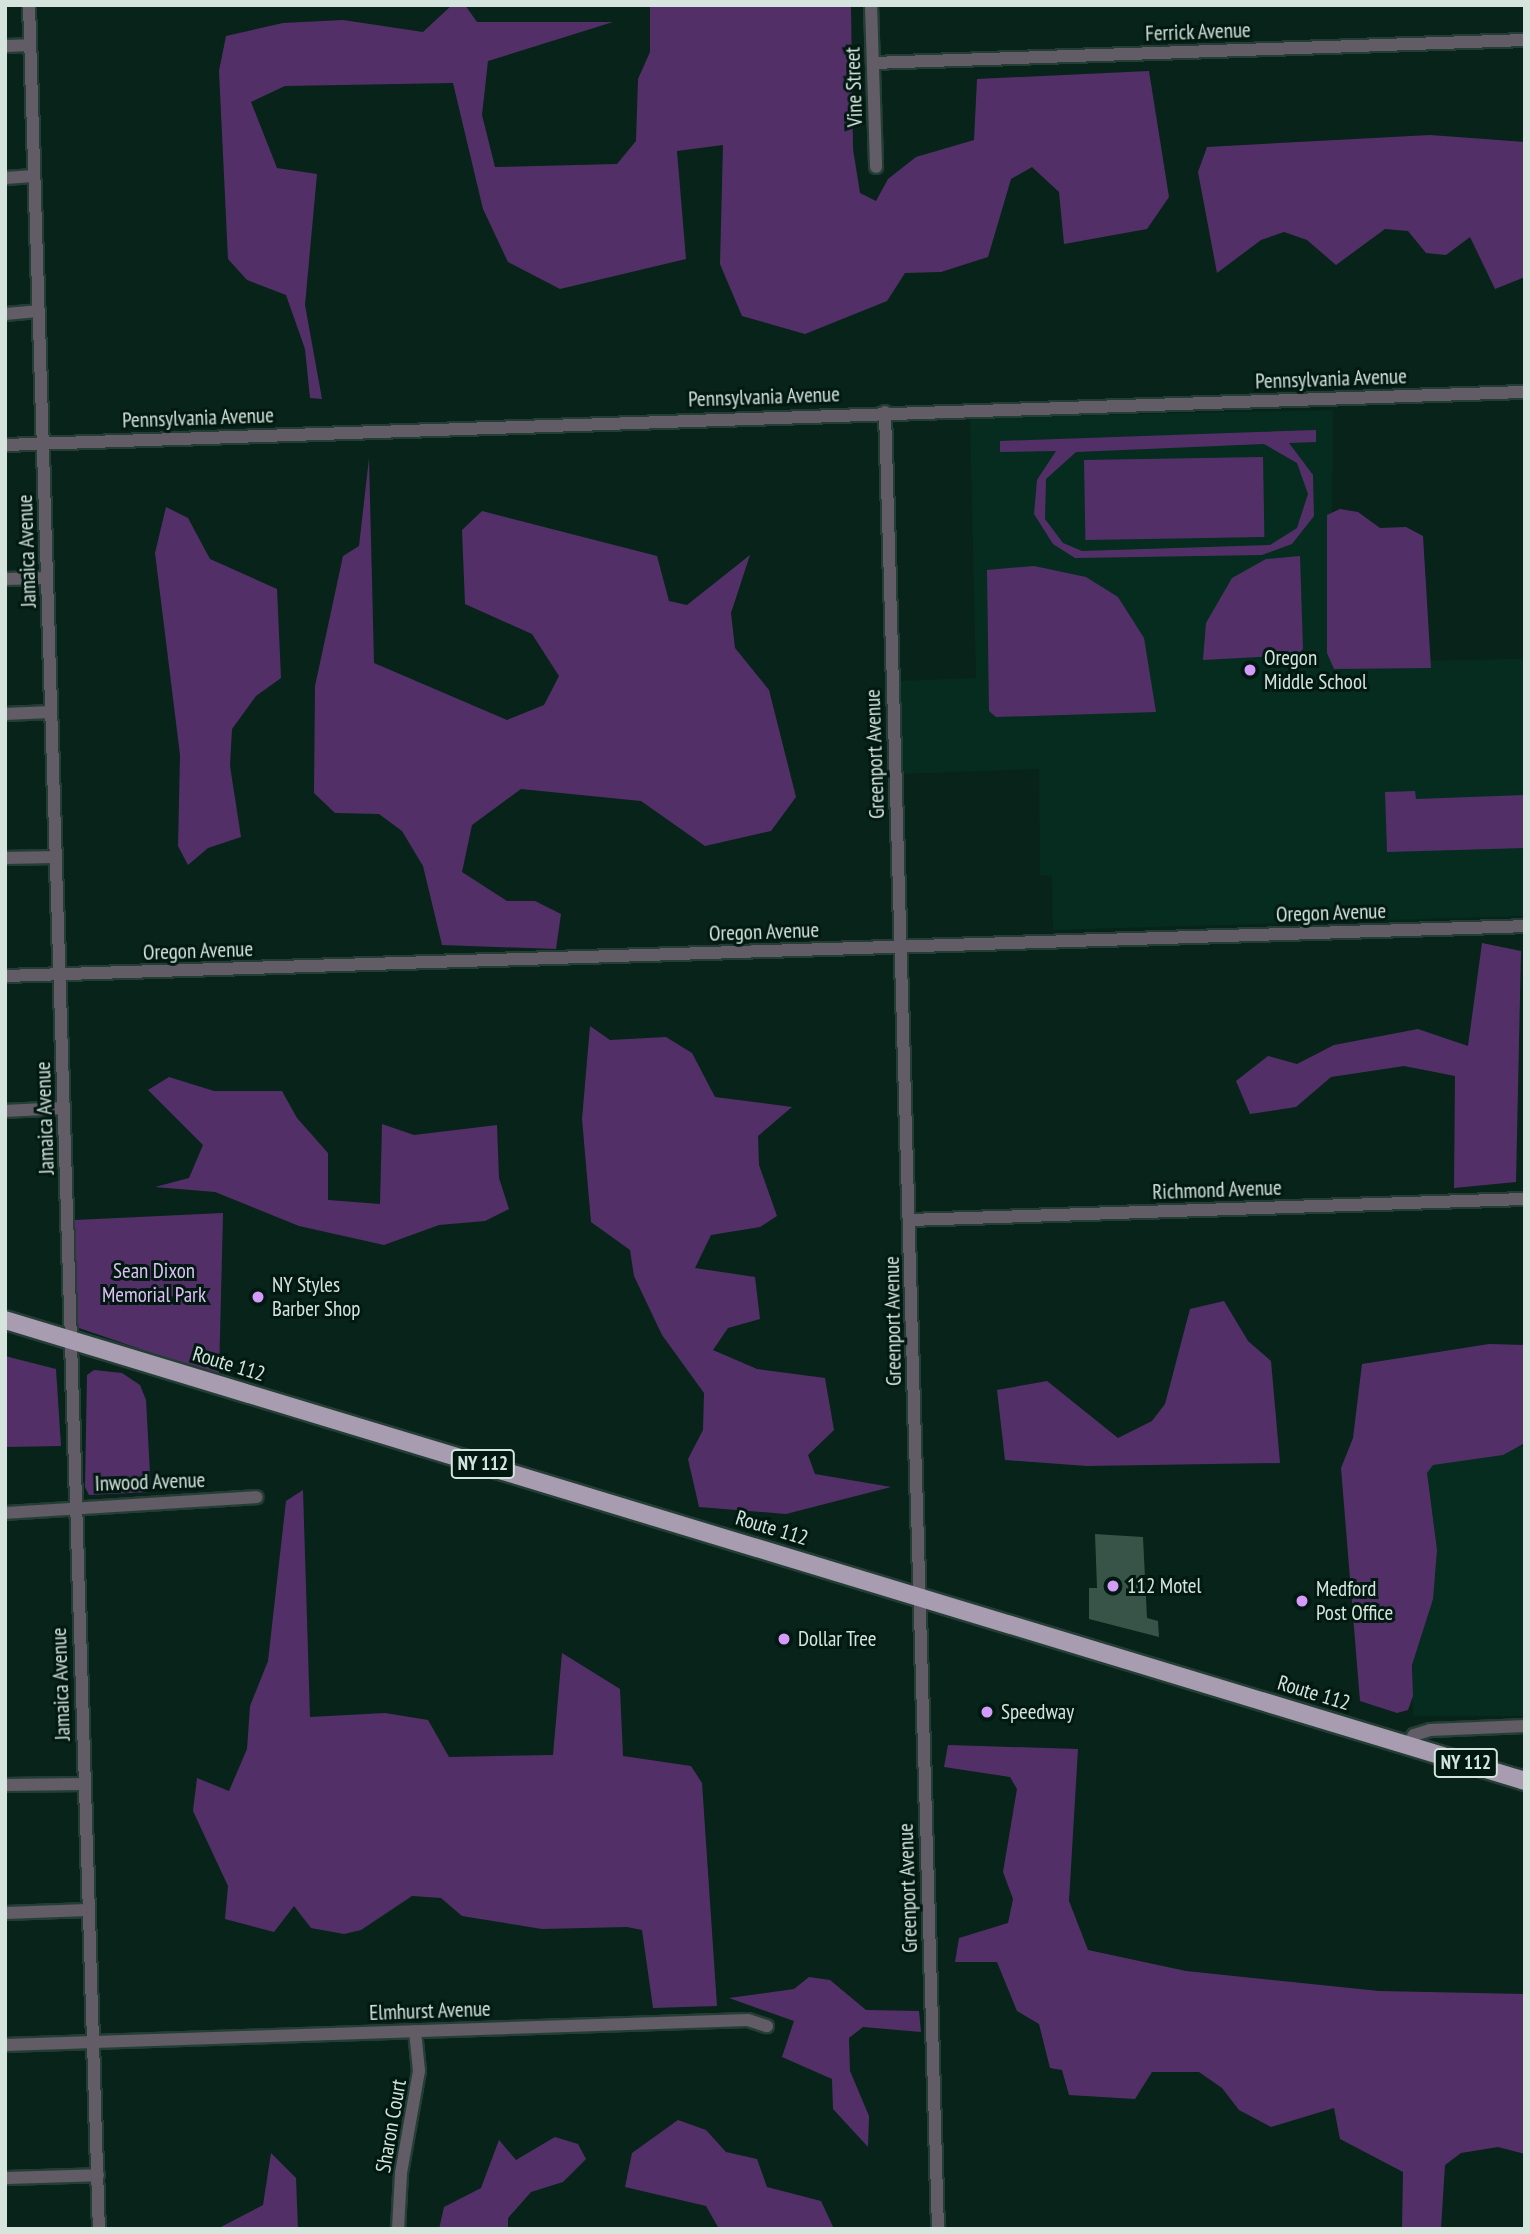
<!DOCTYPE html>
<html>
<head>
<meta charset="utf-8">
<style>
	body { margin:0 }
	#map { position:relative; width:1530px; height:2234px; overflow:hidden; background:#08231a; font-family:"PT Sans Narrow",sans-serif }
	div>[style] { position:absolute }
	.built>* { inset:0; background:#062c20; transform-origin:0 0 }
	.green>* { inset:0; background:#523067; transform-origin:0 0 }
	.building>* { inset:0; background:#385348 }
	.roads { filter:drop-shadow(2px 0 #253e35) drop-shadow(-2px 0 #253e35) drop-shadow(0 2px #253e35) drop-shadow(0 -2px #253e35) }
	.minor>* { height:12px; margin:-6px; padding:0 6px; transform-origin:6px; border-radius:6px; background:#625c66 }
	.primary>* { height:18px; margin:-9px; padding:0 9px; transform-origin:9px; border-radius:9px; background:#a79cb0 }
	.dots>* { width:19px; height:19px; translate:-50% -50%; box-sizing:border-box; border:4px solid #011911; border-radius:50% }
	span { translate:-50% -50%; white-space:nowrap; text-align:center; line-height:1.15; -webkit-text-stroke:6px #011911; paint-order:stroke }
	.shield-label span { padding:2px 5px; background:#011911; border:2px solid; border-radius:5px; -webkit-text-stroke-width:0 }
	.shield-label { font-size:19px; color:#d5e4dd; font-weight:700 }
	.street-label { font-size:21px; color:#d5e4dd }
	.poi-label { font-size:21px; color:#d5e4dd }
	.left { translate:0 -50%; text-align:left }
	.park-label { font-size:21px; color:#dfbff5 }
	.frame { position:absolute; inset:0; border:7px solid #d5e4dd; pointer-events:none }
</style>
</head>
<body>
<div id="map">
	<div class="built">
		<i style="clip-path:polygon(1333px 410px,1331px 662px,1525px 659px,1525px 916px,1053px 930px,1052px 876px,1040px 875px,1039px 769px,900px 774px,898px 681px,976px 678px,970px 418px)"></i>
		<i style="left:1525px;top:1447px;width:269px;height:112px;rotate:90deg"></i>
	</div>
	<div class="green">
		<i style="clip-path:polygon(452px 5px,465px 5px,477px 22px,613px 22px,488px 61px,482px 115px,495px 167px,617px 164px,636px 141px,638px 79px,650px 52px,650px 5px,851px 5px,853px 149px,860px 193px,876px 201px,888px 179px,916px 157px,974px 140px,977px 79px,1149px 71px,1169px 197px,1147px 229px,1064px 244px,1059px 192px,1032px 167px,1011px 179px,988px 257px,941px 272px,905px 273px,887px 301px,805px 334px,742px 316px,720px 264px,723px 145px,677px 151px,686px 259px,560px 289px,508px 262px,483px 209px,453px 83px,285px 86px,251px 102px,277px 168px,317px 174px,305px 305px,322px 399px,310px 398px,305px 349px,286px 295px,247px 280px,228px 259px,219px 71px,226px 36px,283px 23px,343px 20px,423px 32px)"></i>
		<i style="clip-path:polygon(1430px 135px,1525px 142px,1525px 277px,1495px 289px,1470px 237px,1446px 255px,1426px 253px,1408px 231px,1385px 229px,1336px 265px,1307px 240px,1284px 232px,1261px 240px,1217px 273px,1198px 172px,1207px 147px)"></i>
		<i style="clip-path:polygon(evenodd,1316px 430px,1316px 442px,1289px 443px,1313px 475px,1314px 516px,1292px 544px,1262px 555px,1075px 558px,1053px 544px,1034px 514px,1037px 480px,1056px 451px,1000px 452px,1000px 441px,1316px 430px,1264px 444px,1297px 463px,1308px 494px,1297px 528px,1270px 545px,1082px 551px,1063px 543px,1045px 519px,1046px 479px,1076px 452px,1264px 444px)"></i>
		<i style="left:1263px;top:457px;width:80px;height:179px;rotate:89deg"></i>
		<i style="clip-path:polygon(369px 458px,374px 663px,507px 720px,544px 705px,559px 676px,532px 634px,465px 604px,462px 530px,482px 511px,657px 556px,669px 601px,687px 605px,750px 555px,731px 613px,735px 648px,769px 690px,796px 797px,771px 831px,705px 846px,641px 801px,521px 789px,472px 825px,462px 872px,507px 901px,535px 901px,561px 914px,556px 949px,442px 945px,423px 866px,402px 831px,379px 814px,335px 813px,314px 793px,315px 686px,343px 556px,359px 546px)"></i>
		<i style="clip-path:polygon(166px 507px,188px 518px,210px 559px,277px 589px,281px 678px,256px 696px,232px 729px,230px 766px,241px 837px,208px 848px,188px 865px,178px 846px,180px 755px,155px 553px)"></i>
		<i style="clip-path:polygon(1340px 509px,1358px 512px,1380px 528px,1406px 527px,1423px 536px,1431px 668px,1334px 669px,1327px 653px,1327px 515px)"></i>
		<i style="clip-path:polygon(1300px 556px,1303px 649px,1297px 655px,1203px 660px,1206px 623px,1232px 578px,1266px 559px)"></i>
		<i style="clip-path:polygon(1034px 566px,1086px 577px,1118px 597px,1144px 638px,1156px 712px,996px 717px,989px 711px,987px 570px)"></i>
		<i style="clip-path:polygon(1415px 791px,1416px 799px,1525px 795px,1525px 848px,1387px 852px,1385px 792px)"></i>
		<i style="clip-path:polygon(1482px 943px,1521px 951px,1516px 1182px,1454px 1188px,1455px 1076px,1404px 1066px,1331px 1077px,1296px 1107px,1250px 1114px,1236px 1081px,1268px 1056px,1297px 1064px,1334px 1045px,1418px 1029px,1468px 1046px)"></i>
		<i style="clip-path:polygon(590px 1026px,610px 1040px,666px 1037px,692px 1053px,715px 1097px,792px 1107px,758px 1136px,759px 1165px,777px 1216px,760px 1227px,711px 1235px,695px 1268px,755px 1277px,760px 1319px,728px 1328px,713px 1350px,757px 1369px,825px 1378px,834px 1430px,808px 1455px,815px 1474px,891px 1487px,786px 1514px,699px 1507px,688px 1459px,703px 1430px,704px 1393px,662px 1335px,634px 1276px,630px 1250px,591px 1222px,582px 1119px)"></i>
		<i style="clip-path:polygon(169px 1077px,214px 1091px,282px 1091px,297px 1118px,328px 1153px,328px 1200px,380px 1204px,382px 1124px,414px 1135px,497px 1125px,499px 1178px,509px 1209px,485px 1221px,439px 1225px,384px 1245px,299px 1226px,215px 1192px,155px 1187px,189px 1178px,203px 1145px,148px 1090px)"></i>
		<i style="clip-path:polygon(223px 1213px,219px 1376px,76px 1327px,75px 1220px)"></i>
		<i style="clip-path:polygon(1224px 1301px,1248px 1341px,1271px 1361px,1280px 1463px,1087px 1466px,1005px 1460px,997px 1390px,1047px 1381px,1118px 1438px,1152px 1421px,1165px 1404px,1190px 1309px)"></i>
		<i style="clip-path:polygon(1489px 1344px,1525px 1345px,1525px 1443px,1503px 1455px,1433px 1465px,1427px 1473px,1437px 1550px,1433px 1599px,1412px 1665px,1413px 1696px,1408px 1710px,1397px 1713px,1360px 1701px,1341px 1468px,1353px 1438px,1362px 1364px)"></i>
		<i style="clip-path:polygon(5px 1356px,56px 1369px,61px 1446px,5px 1447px)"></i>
		<i style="clip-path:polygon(94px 1370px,122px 1373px,140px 1385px,146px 1400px,151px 1492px,89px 1495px,85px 1487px,87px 1375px)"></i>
		<i style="clip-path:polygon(303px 1490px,310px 1717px,385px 1713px,428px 1720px,449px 1757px,553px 1755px,562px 1653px,620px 1689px,623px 1756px,691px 1766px,702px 1783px,717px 2006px,653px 2008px,642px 1930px,627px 1927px,542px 1929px,462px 1916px,441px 1898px,412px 1896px,361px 1930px,344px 1934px,311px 1928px,294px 1906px,274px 1932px,225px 1919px,228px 1886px,193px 1811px,197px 1778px,229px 1791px,247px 1749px,250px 1706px,268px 1661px,286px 1501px)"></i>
		<i style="clip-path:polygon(948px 1745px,1078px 1749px,1069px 1901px,1088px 1950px,1186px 1971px,1379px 1991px,1525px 1994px,1525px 2154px,1498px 2147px,1461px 2153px,1445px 2165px,1441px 2229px,1402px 2229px,1403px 2172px,1340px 2139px,1334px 2108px,1271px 2127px,1239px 2110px,1222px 2088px,1199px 2072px,1152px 2072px,1135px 2099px,1069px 2095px,1062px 2070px,1050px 2068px,1039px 2024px,1017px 2011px,997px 1962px,955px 1962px,959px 1938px,1008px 1923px,1013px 1899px,1003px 1872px,1017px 1789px,1010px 1777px,944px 1767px)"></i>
		<i style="clip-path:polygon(809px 1977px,830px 1980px,866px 2010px,919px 2011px,921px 2032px,863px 2027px,849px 2038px,850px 2071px,869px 2116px,868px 2147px,833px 2109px,832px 2079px,782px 2057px,794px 2021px,729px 1998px,794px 1989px)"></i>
		<i style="clip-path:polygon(678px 2120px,706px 2130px,726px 2152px,757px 2159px,767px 2187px,821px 2201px,834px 2229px,719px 2229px,706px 2206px,625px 2187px,632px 2153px)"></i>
		<i style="clip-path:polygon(555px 2137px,578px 2144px,586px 2159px,563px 2182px,531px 2192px,508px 2218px,508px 2229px,439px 2229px,444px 2207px,481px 2188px,499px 2140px,516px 2160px)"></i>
		<i style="clip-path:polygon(271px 2153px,296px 2178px,298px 2229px,217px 2229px,263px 2205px)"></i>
	</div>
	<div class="building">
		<i style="clip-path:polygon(1095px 1534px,1143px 1537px,1147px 1618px,1158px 1621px,1159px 1637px,1089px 1619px,1089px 1588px,1097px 1588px)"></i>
	</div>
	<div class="roads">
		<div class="minor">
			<i style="left:29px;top:5px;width:2225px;rotate:88.2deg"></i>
			<i style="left:871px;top:5px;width:162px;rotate:88.2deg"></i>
			<i style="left:5px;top:46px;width:25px;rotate:-2deg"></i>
			<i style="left:873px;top:63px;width:652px;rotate:-2.02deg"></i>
			<i style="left:5px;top:178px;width:29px;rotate:-4deg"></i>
			<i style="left:5px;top:314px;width:33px;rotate:-5deg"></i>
			<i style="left:885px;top:412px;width:1818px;rotate:88.33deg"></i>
			<i style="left:5px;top:445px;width:1521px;rotate:-2deg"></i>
			<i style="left:5px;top:579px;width:42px;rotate:-1.4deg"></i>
			<i style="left:5px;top:714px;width:46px;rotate:-2.5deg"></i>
			<i style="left:5px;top:858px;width:51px;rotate:-1.1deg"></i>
			<i style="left:5px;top:976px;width:1521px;rotate:-1.88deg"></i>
			<i style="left:5px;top:1111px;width:59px;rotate:-2.9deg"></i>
			<i style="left:910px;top:1220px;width:615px;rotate:-1.96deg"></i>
			<i style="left:5px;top:1513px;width:252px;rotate:-3.6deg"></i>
			<i style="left:1407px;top:1745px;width:12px;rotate:-55deg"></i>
			<i style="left:1414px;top:1735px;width:17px;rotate:-17deg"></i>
			<i style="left:1430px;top:1730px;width:95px;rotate:-2.4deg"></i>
			<i style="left:5px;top:1785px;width:78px;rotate:-0.7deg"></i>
			<i style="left:5px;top:1913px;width:83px;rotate:-2.1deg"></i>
			<i style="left:5px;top:2045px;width:743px;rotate:-1.93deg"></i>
			<i style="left:748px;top:2020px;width:20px;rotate:18deg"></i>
			<i style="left:5px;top:2178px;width:93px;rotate:-1.8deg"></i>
			<i style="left:398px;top:2229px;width:56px;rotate:-86.9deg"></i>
			<i style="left:401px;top:2173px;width:104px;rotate:-80deg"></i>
			<i style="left:419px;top:2071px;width:40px;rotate:-95.7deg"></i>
		</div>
		<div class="primary">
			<i style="left:5px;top:1320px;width:1588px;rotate:16.87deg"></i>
		</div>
	</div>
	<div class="dots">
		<i style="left:1250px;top:670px;background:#d59bfb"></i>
		<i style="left:258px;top:1297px;background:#d59bfb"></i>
		<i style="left:1113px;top:1586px;background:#d59bfb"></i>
		<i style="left:1302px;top:1601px;background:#d59bfb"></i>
		<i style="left:784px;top:1639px;background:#d59bfb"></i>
		<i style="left:987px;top:1712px;background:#d59bfb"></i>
	</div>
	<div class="shield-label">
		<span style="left:483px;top:1464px">NY 112</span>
		<span style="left:1466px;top:1763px">NY 112</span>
	</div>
	<div class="street-label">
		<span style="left:1198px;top:32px;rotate:-2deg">Ferrick Avenue</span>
		<span style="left:854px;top:87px;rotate:-92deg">Vine Street</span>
		<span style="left:1331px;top:379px;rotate:-2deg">Pennsylvania Avenue</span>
		<span style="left:764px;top:397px;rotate:-2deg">Pennsylvania Avenue</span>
		<span style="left:198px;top:418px;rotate:-2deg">Pennsylvania Avenue</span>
		<span style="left:27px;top:551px;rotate:-92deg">Jamaica Avenue</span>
		<span style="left:875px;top:754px;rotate:-92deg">Greenport Avenue</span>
		<span style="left:1331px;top:913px;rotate:-2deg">Oregon Avenue</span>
		<span style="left:764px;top:932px;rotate:-2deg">Oregon Avenue</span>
		<span style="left:198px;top:951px;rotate:-2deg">Oregon Avenue</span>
		<span style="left:45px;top:1118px;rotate:-92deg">Jamaica Avenue</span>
		<span style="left:1217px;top:1190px;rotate:-2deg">Richmond Avenue</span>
		<span style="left:893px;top:1321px;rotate:-91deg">Greenport Avenue</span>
		<span style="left:229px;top:1364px;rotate:17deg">Route 112</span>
		<span style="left:150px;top:1482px;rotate:-2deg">Inwood Avenue</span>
		<span style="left:772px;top:1528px;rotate:17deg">Route 112</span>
		<span style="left:61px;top:1684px;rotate:-92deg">Jamaica Avenue</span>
		<span style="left:1314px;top:1693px;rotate:17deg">Route 112</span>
		<span style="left:908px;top:1888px;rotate:-92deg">Greenport Avenue</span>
		<span style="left:430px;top:2011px;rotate:-2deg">Elmhurst Avenue</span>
		<span style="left:391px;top:2126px;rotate:-80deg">Sharon Court</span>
	</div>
	<div class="poi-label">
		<span class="left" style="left:1264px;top:670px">Oregon<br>Middle School</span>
		<span class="left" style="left:272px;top:1297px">NY Styles<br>Barber Shop</span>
		<span class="left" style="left:1127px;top:1586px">112 Motel</span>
		<span class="left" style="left:1316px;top:1601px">Medford<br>Post Office</span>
		<span class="left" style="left:798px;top:1639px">Dollar Tree</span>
		<span class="left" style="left:1001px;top:1712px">Speedway</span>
	</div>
	<div class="park-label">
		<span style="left:154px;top:1283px">Sean Dixon<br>Memorial Park</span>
	</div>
	<div class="frame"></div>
</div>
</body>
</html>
